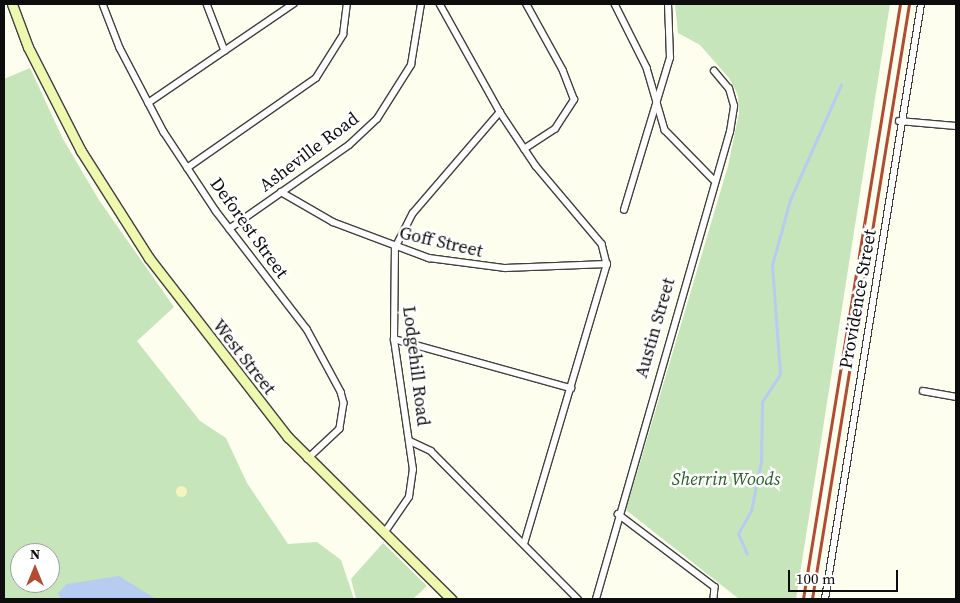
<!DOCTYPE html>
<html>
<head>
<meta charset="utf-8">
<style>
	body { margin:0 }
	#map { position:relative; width:960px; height:603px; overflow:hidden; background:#fdfeee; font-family:"Source Serif 4",serif }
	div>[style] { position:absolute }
	.green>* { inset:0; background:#c6e5ba }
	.sand>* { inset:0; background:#f4f5be }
	.round { border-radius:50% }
	.water>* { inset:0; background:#b7ccf1 }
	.stream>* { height:2.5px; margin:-1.25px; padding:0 1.25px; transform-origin:1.25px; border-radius:1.25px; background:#b7ccf1 }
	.roads { filter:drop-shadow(1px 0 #404040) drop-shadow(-1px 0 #404040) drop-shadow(0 1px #404040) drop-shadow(0 -1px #404040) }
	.street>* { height:5.5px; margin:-2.75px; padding:0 2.75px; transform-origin:2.75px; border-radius:2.75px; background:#fff }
	.secondary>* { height:9px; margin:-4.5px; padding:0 4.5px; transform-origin:4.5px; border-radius:4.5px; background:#eef8ae }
	.rail>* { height:2.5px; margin:-1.25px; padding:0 1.25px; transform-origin:1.25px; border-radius:1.25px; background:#b14b31 }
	span { translate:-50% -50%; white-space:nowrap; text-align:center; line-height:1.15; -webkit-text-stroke:5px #fff; paint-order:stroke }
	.street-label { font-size:18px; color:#0d0d0d }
	.park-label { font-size:18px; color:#235f25; font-style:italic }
	.frame { position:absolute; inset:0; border:5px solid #0d0d0d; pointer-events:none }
	.north { position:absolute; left:10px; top:543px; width:50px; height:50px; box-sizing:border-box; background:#fff; border:1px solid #9e9e9e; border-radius:50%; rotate:0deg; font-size:14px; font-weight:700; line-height:20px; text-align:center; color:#0d0d0d }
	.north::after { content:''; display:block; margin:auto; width:18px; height:22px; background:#b14b31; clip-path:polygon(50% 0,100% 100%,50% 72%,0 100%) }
	.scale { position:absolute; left:788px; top:570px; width:110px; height:22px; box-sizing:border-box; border:2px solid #0d0d0d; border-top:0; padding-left:6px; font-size:15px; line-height:18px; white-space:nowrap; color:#0d0d0d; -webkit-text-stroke:4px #fff; paint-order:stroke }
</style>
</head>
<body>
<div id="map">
	<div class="green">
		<i style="clip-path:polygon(675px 4px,890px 4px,796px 599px,739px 599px,626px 510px,728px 166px,739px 113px,738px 95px,729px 78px,700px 45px,678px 33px)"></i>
		<i style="clip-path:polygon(evenodd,30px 68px,63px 139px,99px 200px,174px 307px,137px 341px,200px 421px,226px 438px,247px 483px,288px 544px,317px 542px,341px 560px,354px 599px,4px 599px,4px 79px,30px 68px,20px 553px,50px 553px,50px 583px,20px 583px,20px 553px)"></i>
		<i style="clip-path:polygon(383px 543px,427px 586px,413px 599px,356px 599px,351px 579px)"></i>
	</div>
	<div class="sand">
		<i class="round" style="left:175.5px;top:485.5px;width:11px;height:11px"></i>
	</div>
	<div class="water">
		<i style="clip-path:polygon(119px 576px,156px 599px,61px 599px,58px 593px,67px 584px)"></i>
	</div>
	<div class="stream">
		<i style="left:747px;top:554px;width:22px;rotate:-114deg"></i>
		<i style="left:738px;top:534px;width:26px;rotate:-61deg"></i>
		<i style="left:751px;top:511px;width:50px;rotate:-78.5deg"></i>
		<i style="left:761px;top:462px;width:60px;rotate:-89deg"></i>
		<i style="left:762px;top:402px;width:33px;rotate:-57deg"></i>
		<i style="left:780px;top:374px;width:109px;rotate:-94.2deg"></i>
		<i style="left:772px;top:265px;width:67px;rotate:-74.5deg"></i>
		<i style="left:790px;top:200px;width:126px;rotate:-66.1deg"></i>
	</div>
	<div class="roads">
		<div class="street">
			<i style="left:103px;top:4px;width:47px;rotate:68.9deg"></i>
			<i style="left:120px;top:48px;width:95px;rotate:62.4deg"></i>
			<i style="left:164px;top:132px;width:95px;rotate:56.6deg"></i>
			<i style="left:216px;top:211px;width:149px;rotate:52.4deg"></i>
			<i style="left:307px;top:329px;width:72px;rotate:61.6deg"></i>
			<i style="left:341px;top:392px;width:11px;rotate:75deg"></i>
			<i style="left:344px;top:403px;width:26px;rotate:99deg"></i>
			<i style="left:340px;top:429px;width:44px;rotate:136.8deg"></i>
			<i style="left:207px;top:4px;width:50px;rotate:69deg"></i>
			<i style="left:440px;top:4px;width:124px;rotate:60.9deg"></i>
			<i style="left:500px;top:112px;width:65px;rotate:56.3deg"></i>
			<i style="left:536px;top:166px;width:102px;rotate:49.8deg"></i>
			<i style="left:602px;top:244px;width:21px;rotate:76deg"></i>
			<i style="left:615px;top:4px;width:72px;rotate:63.4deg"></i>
			<i style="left:647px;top:68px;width:65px;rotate:73.8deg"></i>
			<i style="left:665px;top:130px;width:69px;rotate:45.6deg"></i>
			<i style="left:148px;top:103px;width:176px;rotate:-34.3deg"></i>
			<i style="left:899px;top:121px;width:57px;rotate:5deg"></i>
			<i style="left:524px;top:149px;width:37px;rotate:-33deg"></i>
			<i style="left:555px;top:129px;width:35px;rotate:-57deg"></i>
			<i style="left:574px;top:100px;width:31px;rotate:-111deg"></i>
			<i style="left:563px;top:71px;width:77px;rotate:-118.9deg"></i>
			<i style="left:187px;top:168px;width:157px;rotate:-34.9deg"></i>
			<i style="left:316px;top:78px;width:51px;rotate:-57.9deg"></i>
			<i style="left:343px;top:35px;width:31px;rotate:-83deg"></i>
			<i style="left:281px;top:192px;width:60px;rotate:30deg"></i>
			<i style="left:333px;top:222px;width:103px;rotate:20.6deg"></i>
			<i style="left:429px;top:258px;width:77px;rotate:7.5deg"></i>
			<i style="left:505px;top:268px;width:102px;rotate:-2.2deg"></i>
			<i style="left:624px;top:210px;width:159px;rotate:-73.2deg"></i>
			<i style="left:670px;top:58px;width:54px;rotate:-92.1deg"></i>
			<i style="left:229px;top:229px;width:146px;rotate:-35deg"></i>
			<i style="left:349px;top:145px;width:38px;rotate:-43deg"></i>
			<i style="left:377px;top:119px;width:64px;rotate:-57.8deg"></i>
			<i style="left:411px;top:65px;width:62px;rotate:-80.7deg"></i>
			<i style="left:394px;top:339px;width:184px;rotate:15.5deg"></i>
			<i style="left:923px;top:391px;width:34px;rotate:10deg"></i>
			<i style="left:410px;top:441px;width:23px;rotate:25deg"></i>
			<i style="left:431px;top:451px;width:209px;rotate:45.2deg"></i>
			<i style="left:618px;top:514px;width:121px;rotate:37deg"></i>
			<i style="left:715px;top:587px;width:12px;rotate:95deg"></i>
			<i style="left:385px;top:532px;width:42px;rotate:-55.6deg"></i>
			<i style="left:409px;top:497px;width:27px;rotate:-82deg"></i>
			<i style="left:413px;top:470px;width:132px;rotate:-98.3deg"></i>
			<i style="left:394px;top:339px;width:91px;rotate:-89.4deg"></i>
			<i style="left:395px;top:248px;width:39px;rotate:-63deg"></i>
			<i style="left:413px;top:213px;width:133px;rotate:-49.3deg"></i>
			<i style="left:524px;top:544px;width:292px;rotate:-73.5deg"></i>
			<i style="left:596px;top:599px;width:486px;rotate:-74deg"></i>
			<i style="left:730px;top:132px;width:26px;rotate:-81deg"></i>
			<i style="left:734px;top:106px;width:18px;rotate:-106deg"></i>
			<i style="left:729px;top:89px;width:23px;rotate:-130deg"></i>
			<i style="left:825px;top:599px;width:603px;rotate:-80.83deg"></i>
		</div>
		<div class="secondary">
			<i style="left:12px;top:4px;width:46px;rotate:69.6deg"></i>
			<i style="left:28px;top:47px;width:117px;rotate:63deg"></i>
			<i style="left:81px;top:151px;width:127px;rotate:57.6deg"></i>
			<i style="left:149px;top:258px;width:227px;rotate:52.2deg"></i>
			<i style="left:288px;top:437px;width:230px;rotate:44.8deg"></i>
		</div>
	</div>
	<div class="rail">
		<i style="left:803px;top:599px;width:603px;rotate:-80.74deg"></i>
		<i style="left:812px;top:599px;width:603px;rotate:-80.74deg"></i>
	</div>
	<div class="street-label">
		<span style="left:309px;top:152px;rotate:-37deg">Asheville Road</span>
		<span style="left:249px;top:228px;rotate:54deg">Deforest Street</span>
		<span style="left:441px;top:242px;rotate:13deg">Goff Street</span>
		<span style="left:858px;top:299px;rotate:-80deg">Providence Street</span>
		<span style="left:655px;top:328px;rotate:-74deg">Austin Street</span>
		<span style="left:244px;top:357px;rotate:52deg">West Street</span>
		<span style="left:416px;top:366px;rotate:83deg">Lodgehill Road</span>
	</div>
	<div class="park-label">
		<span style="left:726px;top:479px">Sherrin Woods</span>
	</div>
	<div class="frame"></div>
	<div class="north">N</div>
	<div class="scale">100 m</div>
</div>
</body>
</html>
